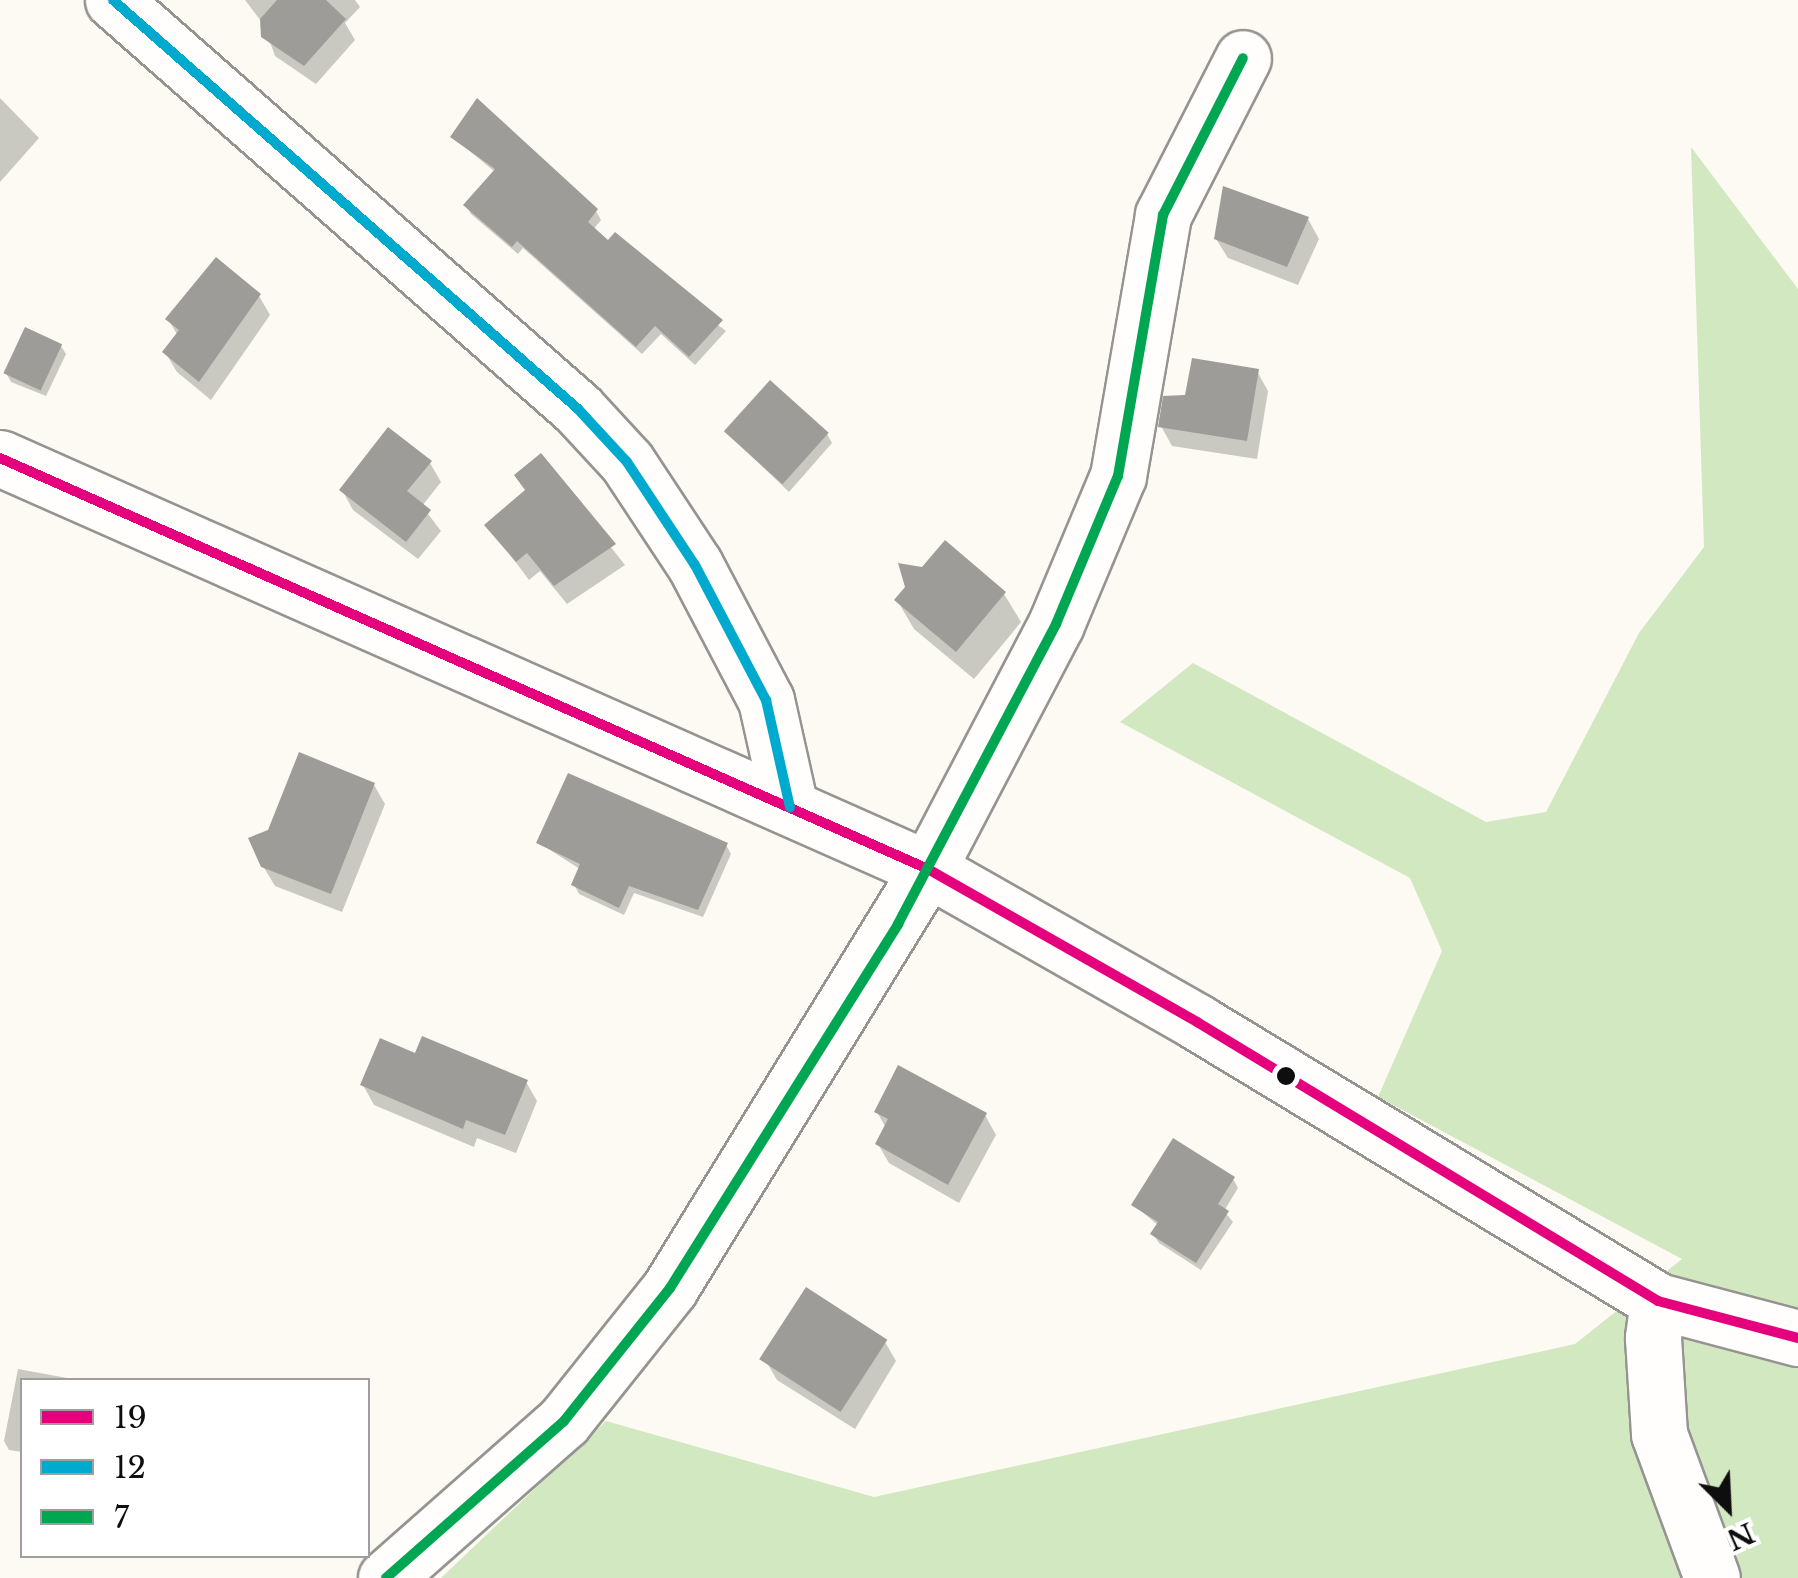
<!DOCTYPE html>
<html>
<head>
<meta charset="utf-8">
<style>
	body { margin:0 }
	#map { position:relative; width:1798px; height:1578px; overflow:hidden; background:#fcfaf2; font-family:"Libre Baskerville",serif }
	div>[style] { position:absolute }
	.forest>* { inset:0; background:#d2e8c1 }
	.shadow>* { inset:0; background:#0003 }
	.building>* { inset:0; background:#9e9c98; transform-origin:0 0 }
	.roads { filter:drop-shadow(2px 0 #959491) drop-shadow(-2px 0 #959491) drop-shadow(0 2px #959491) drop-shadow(0 -2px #959491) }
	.minor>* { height:55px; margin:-27.5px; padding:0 27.5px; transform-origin:27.5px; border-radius:27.5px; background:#fffefd }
	.tertiary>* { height:55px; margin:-27.5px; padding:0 27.5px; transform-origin:27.5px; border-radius:27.5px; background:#fffefd }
	.bus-1>* { height:10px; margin:-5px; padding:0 5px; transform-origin:5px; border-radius:5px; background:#e5007d }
	.bus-2>* { height:10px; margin:-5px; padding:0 5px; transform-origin:5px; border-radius:5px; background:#00a9ce }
	.bus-3>* { height:10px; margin:-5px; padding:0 5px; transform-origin:5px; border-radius:5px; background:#00a651 }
	.dots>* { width:28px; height:28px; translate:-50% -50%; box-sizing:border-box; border:5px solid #fff; border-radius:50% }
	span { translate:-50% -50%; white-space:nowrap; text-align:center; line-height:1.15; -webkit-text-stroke:10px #fff; paint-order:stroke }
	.legend { position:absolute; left:20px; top:1378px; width:350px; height:180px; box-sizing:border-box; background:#fff; border:2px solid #9f9f9f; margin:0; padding:12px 18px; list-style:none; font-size:30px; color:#0e0e0e }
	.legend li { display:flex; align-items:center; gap:20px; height:50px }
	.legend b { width:50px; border:2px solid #9f9f9f }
	.north { position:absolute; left:1678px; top:1458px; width:100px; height:100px; -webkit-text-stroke:8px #fff; paint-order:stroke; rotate:156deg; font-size:28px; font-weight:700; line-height:40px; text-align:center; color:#0e0e0e }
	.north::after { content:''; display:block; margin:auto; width:35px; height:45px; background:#0e0e0e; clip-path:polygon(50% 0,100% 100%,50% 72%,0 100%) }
</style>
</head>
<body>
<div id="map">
	<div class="forest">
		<i style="clip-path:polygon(1691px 147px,1798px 289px,1798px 1578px,441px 1578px,606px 1421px,874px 1497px,1575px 1344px,1682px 1259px,1378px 1097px,1442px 951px,1410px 878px,1120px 722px,1193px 663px,1486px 822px,1546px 812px,1639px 633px,1704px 547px)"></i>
	</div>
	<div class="shadow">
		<i style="clip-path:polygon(245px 0,355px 0,360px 7px,345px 23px,355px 40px,316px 84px,275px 56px,264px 25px)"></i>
		<i style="clip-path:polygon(0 98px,39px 138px,0 182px)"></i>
		<i style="clip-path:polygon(453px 137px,596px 211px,601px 220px,593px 230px,726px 331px,695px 365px,661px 334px,642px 354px,523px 248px,518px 254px,471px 214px,466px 205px,495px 172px)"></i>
		<i style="clip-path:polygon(1308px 219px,1319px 239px,1298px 285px,1228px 258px,1216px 239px)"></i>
		<i style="clip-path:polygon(259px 296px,270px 315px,211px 400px,177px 372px,165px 352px,178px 336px,168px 319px)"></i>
		<i style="clip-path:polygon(61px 346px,66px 354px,46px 396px,11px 382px,6px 373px)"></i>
		<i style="clip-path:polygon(1257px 371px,1268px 391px,1257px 459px,1172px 446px,1161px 426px,1187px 398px)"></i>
		<i style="clip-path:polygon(727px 433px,827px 434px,832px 443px,789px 492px)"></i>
		<i style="clip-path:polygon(540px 457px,625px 565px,567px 604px,540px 571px,529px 580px,488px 525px,527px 493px)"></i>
		<i style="clip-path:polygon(430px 463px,441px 482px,422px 506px,441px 531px,418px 559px,353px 510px,342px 490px)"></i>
		<i style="clip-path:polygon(1004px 594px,1021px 622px,974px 679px,914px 629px,897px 600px)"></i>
		<i style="clip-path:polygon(374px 785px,385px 804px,342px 912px,275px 886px,263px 866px)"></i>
		<i style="clip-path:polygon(539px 843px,726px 845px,731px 854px,703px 917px,634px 893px,624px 915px,579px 894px,574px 884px,580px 869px)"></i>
		<i style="clip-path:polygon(416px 1056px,526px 1082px,537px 1101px,516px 1153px,477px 1138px,474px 1147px,374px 1105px,363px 1085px)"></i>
		<i style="clip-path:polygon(877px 1112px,985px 1115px,996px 1135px,959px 1203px,889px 1163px,878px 1144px,886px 1128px)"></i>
		<i style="clip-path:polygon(1233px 1179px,1238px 1188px,1224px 1211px,1233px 1222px,1201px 1270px,1159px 1243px,1153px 1234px,1159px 1226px,1134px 1205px)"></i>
		<i style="clip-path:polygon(885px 1342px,896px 1361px,855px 1429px,777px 1380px,766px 1361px)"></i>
		<i style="clip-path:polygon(18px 1369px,78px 1380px,22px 1380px,22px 1452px,9px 1450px,4px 1441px)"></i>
	</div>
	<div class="building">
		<i style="clip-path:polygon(277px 0,326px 0,346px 19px,304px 66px,261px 37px,260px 19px)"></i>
		<i style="clip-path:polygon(477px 98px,598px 209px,588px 222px,608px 240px,615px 232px,723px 320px,689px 357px,655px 326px,636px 347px,517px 241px,512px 247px,463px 205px,495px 169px,450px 137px)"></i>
		<i style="clip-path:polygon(1223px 186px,1309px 217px,1287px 267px,1214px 239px)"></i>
		<i style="clip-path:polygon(216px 257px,261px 294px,199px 382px,162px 352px,179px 330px,165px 319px)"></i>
		<i style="left:25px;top:327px;width:41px;height:51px;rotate:25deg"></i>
		<i style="clip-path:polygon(1192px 358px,1259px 369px,1247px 441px,1158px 427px,1163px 396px,1185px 395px)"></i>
		<i style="left:770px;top:380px;width:79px;height:69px;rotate:42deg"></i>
		<i style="clip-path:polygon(388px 427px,432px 461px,407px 491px,431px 510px,406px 542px,339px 490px)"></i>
		<i style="clip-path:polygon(541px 453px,616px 544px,554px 586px,527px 553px,516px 562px,484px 525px,525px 490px,514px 475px)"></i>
		<i style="clip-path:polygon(945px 540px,1006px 592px,956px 652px,894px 600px,905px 587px,898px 563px,922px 567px)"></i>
		<i style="clip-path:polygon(299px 752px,375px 783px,331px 894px,261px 867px,248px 838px,268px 830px)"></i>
		<i style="clip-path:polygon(568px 773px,728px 843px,698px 910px,629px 886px,619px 908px,571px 885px,580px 864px,536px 843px)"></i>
		<i style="clip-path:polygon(422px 1036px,528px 1080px,505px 1135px,466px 1120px,463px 1129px,360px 1085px,380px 1038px,415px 1053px)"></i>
		<i style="clip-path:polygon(898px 1065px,987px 1113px,948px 1185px,875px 1144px,888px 1119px,874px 1112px)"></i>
		<i style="clip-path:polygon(1173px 1138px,1235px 1177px,1218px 1204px,1229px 1211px,1196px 1263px,1150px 1234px,1158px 1222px,1131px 1205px)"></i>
		<i style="left:806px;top:1287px;width:97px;height:86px;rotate:33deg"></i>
	</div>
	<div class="roads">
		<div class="minor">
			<i style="left:928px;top:869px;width:276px;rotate:-62.4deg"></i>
			<i style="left:1056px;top:624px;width:160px;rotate:-67.3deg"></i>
			<i style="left:1118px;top:476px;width:265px;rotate:-80.2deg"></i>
			<i style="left:1163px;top:215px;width:176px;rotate:-63deg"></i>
		</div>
		<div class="tertiary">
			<i style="left:113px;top:0;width:619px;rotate:41.33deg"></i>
			<i style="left:578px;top:409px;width:72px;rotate:47.2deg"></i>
			<i style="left:627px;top:462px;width:123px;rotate:56.6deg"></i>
			<i style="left:695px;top:565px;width:153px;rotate:62.3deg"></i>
			<i style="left:766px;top:700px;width:110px;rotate:77.4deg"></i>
			<i style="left:0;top:458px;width:1015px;rotate:23.89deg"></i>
			<i style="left:928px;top:869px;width:309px;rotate:29.6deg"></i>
			<i style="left:1197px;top:1022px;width:539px;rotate:31.18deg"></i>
			<i style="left:1658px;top:1301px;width:145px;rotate:14.8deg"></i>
			<i style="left:1658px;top:1301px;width:37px;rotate:98deg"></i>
			<i style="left:1653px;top:1338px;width:96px;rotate:86.4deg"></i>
			<i style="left:1659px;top:1434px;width:153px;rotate:69.8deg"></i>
			<i style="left:386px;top:1578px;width:237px;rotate:-41.4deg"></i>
			<i style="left:564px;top:1421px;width:170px;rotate:-51.4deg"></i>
			<i style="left:670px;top:1288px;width:492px;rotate:-58.4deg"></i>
		</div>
	</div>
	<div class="bus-1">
		<i style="left:0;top:458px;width:1015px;rotate:23.89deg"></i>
		<i style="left:928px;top:869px;width:309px;rotate:29.6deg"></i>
		<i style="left:1197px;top:1022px;width:539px;rotate:31.18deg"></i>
		<i style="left:1658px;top:1301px;width:145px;rotate:14.8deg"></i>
	</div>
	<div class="bus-2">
		<i style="left:113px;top:0;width:619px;rotate:41.33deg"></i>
		<i style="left:578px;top:409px;width:72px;rotate:47.2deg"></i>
		<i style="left:627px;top:462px;width:123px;rotate:56.6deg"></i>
		<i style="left:695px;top:565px;width:153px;rotate:62.3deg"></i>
		<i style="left:766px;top:700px;width:110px;rotate:77.4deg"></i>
	</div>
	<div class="bus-3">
		<i style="left:386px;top:1578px;width:237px;rotate:-41.4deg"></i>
		<i style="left:564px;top:1421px;width:170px;rotate:-51.4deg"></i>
		<i style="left:670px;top:1288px;width:430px;rotate:-57.9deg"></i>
		<i style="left:898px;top:924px;width:339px;rotate:-62.2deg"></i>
		<i style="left:1056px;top:624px;width:160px;rotate:-67.3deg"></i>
		<i style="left:1118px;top:476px;width:265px;rotate:-80.2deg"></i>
		<i style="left:1163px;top:215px;width:176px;rotate:-63deg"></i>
	</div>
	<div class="dots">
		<i style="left:1286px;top:1076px;background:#0e0e0e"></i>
	</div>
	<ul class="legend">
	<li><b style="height:12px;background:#e5007d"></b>19</li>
	<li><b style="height:12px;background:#00a9ce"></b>12</li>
	<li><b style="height:12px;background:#00a651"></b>7</li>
	</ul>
	<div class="north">N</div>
</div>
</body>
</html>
